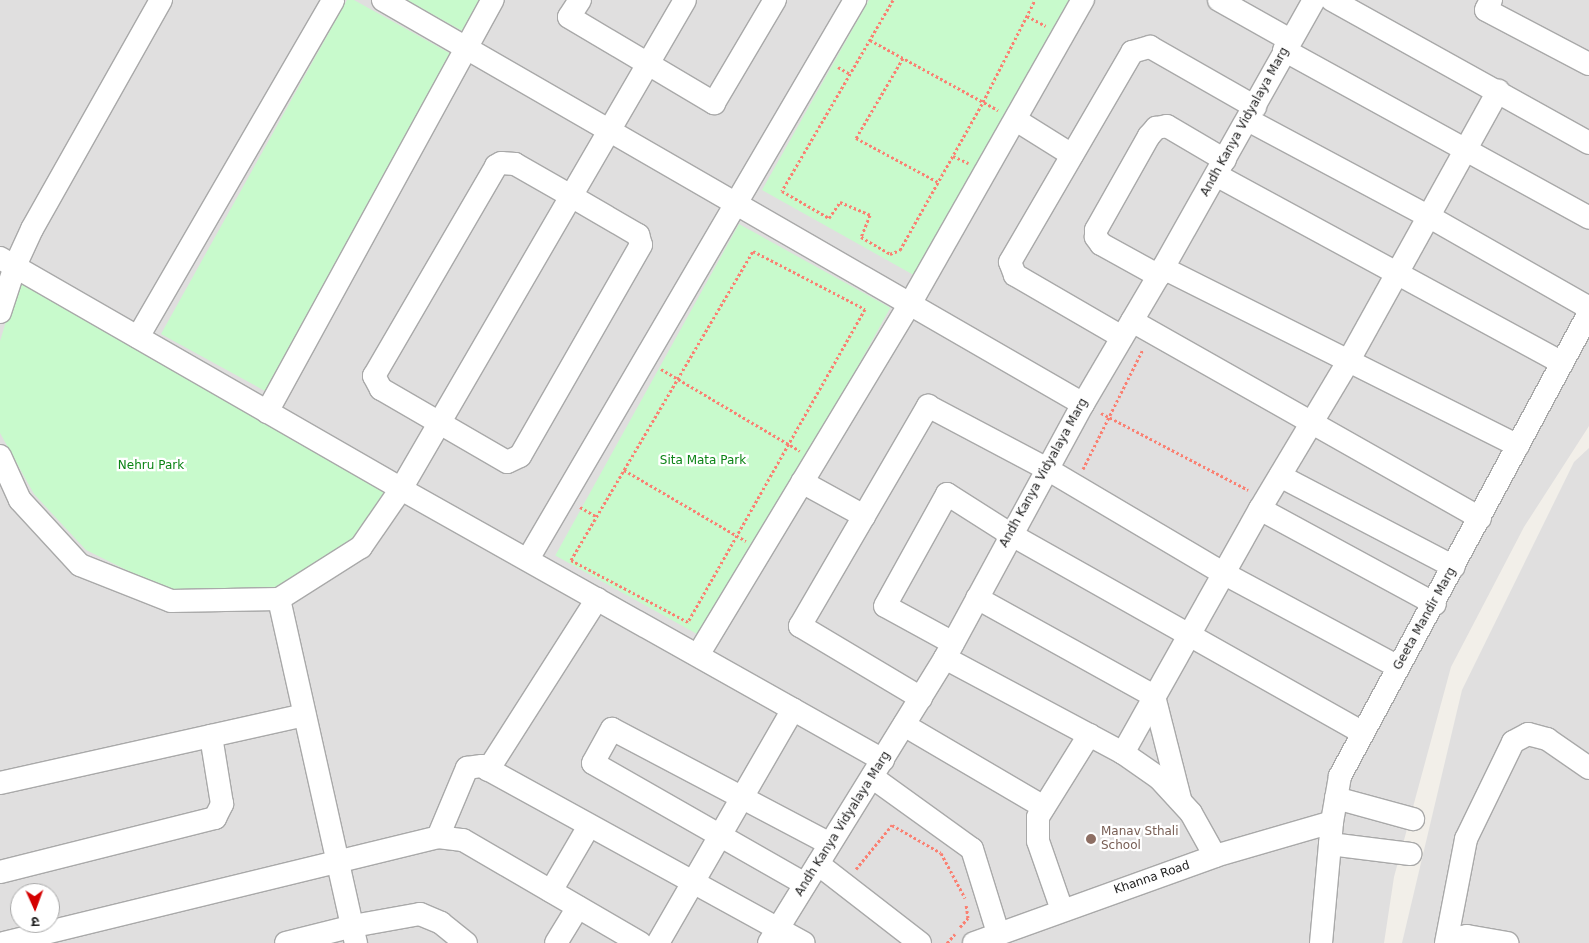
<!DOCTYPE html>
<html>
<head>
<meta charset="utf-8">
<style>
	body { margin:0 }
	#map { position:relative; width:1589px; height:943px; overflow:hidden; background:#f2efe9; font-family:"DejaVu Sans","Noto Sans Devanagari",sans-serif }
	div>[style] { position:absolute }
	.residential>* { inset:0; background:#e0dfdf }
	.park>* { inset:0; background:#c8facc; transform-origin:0 0 }
	.path>* { height:3px; margin-top:-1.5px; transform-origin:0; background:repeating-linear-gradient(90deg,#fa8072 0 2.5px,transparent 0 5px) }
	.roads { filter:drop-shadow(1px 0 #a9a9a9) drop-shadow(-1px 0 #a9a9a9) drop-shadow(0 1px #a9a9a9) drop-shadow(0 -1px #a9a9a9) }
	.minor>* { height:22px; margin:-11px; padding:0 11px; transform-origin:11px; border-radius:11px; background:#fff }
	.dots>* { width:14px; height:14px; translate:-50% -50%; box-sizing:border-box; border:2px solid #fff; border-radius:50% }
	span { translate:-50% -50%; white-space:nowrap; text-align:center; line-height:1.15; -webkit-text-stroke:4.5px #fff; paint-order:stroke }
	.street-label { font-size:12px; color:#222 }
	.park-label { font-size:12px; color:#0c8416 }
	.education-label { font-size:12px; color:#785e54 }
	.left { translate:0 -50%; text-align:left }
	.north { position:absolute; left:10px; top:883px; width:50px; height:50px; box-sizing:border-box; background:#fff; border:1px solid #a7a7a7; border-radius:50%; rotate:178deg; font-size:14px; font-weight:700; line-height:20px; text-align:center; color:#222 }
	.north::after { content:''; display:block; margin:auto; width:18px; height:22px; background:#d40000; clip-path:polygon(50% 0,100% 100%,50% 72%,0 100%) }
</style>
</head>
<body>
<div id="map">
	<div class="residential">
		<i style="clip-path:polygon(evenodd,0 0,1589px 0,1589px 426px,1524px 527px,1451px 667px,1394px 877px,1384px 943px,0 943px,0 0,20px 893px,50px 893px,50px 923px,20px 923px,20px 893px)"></i>
		<i style="clip-path:polygon(1589px 448px,1589px 943px,1402px 943px,1462px 690px,1574px 462px)"></i>
	</div>
	<div class="park">
		<i style="clip-path:polygon(347px 0,354px 0,453px 55px,265px 391px,161px 334px)"></i>
		<i style="clip-path:polygon(407px 0,482px 0,464px 32px)"></i>
		<i style="clip-path:polygon(869px 0,1078px 0,919px 278px,762px 190px)"></i>
		<i style="left:739px;top:224px;width:173px;height:379px;rotate:29deg"></i>
		<i style="clip-path:polygon(22px 270px,394px 485px,345px 550px,272px 591px,173px 593px,86px 550px,34px 494px,0 433px,0 341px)"></i>
	</div>
	<div class="path">
		<i style="left:893px;top:0;width:221px;rotate:120.2deg"></i>
		<i style="left:782px;top:191px;width:54px;rotate:29.9deg"></i>
		<i style="left:829px;top:218px;width:19px;rotate:-55deg"></i>
		<i style="left:840px;top:202px;width:33px;rotate:23deg"></i>
		<i style="left:870px;top:215px;width:24px;rotate:112deg"></i>
		<i style="left:861px;top:237px;width:34px;rotate:30deg"></i>
		<i style="left:890px;top:254px;width:11px;rotate:-22deg"></i>
		<i style="left:900px;top:250px;width:170px;rotate:-60.7deg"></i>
		<i style="left:983px;top:102px;width:114px;rotate:-63deg"></i>
		<i style="left:1027px;top:16px;width:21px;rotate:28deg"></i>
		<i style="left:870px;top:40px;width:146px;rotate:28.7deg"></i>
		<i style="left:903px;top:58px;width:93px;rotate:120.4deg"></i>
		<i style="left:856px;top:138px;width:93px;rotate:28.2deg"></i>
		<i style="left:838px;top:67px;width:14px;rotate:30deg"></i>
		<i style="left:953px;top:156px;width:17px;rotate:25deg"></i>
		<i style="left:753px;top:251px;width:126px;rotate:27.4deg"></i>
		<i style="left:865px;top:309px;width:360px;rotate:119.5deg"></i>
		<i style="left:688px;top:622px;width:132px;rotate:-152.1deg"></i>
		<i style="left:571px;top:560px;width:359px;rotate:-59.5deg"></i>
		<i style="left:661px;top:369px;width:161px;rotate:30.5deg"></i>
		<i style="left:1101px;top:413px;width:166px;rotate:27.6deg"></i>
		<i style="left:1083px;top:469px;width:134px;rotate:-63.4deg"></i>
		<i style="left:624px;top:470px;width:141px;rotate:30.2deg"></i>
		<i style="left:580px;top:507px;width:20px;rotate:30deg"></i>
		<i style="left:856px;top:869px;width:57px;rotate:-50.7deg"></i>
		<i style="left:892px;top:825px;width:56px;rotate:29.7deg"></i>
		<i style="left:941px;top:853px;width:51px;rotate:61.9deg"></i>
		<i style="left:960px;top:927px;width:12px;rotate:-48deg"></i>
		<i style="left:968px;top:918px;width:14px;rotate:-98deg"></i>
		<i style="left:947px;top:943px;width:12px;rotate:-48deg"></i>
	</div>
	<div class="roads">
		<div class="minor">
			<i style="left:383px;top:0;width:808px;rotate:29.99deg"></i>
			<i style="left:580px;top:0;width:20px;rotate:123deg"></i>
			<i style="left:569px;top:17px;width:169px;rotate:30.7deg"></i>
			<i style="left:714px;top:103px;width:120px;rotate:-59.4deg"></i>
			<i style="left:1219px;top:0;width:81px;rotate:29.4deg"></i>
			<i style="left:1332px;top:0;width:294px;rotate:29.1deg"></i>
			<i style="left:1491px;top:0;width:11px;rotate:117deg"></i>
			<i style="left:1486px;top:10px;width:116px;rotate:27.7deg"></i>
			<i style="left:1284px;top:50px;width:348px;rotate:28.8deg"></i>
			<i style="left:1016px;top:120px;width:66px;rotate:32deg"></i>
			<i style="left:1248px;top:120px;width:204px;rotate:28.1deg"></i>
			<i style="left:1428px;top:216px;width:185px;rotate:29.7deg"></i>
			<i style="left:501px;top:163px;width:14px;rotate:4deg"></i>
			<i style="left:515px;top:164px;width:64px;rotate:29.7deg"></i>
			<i style="left:571px;top:196px;width:78px;rotate:30.2deg"></i>
			<i style="left:638px;top:235px;width:10px;rotate:73deg"></i>
			<i style="left:641px;top:245px;width:243px;rotate:119.8deg"></i>
			<i style="left:520px;top:456px;width:14px;rotate:155deg"></i>
			<i style="left:507px;top:462px;width:146px;rotate:-149.9deg"></i>
			<i style="left:381px;top:389px;width:15px;rotate:-118deg"></i>
			<i style="left:374px;top:376px;width:243px;rotate:-59.8deg"></i>
			<i style="left:496px;top:166px;width:6px;rotate:-31deg"></i>
			<i style="left:1216px;top:175px;width:394px;rotate:28.5deg"></i>
			<i style="left:0;top:258px;width:463px;rotate:29.9deg"></i>
			<i style="left:401px;top:489px;width:553px;rotate:29.35deg"></i>
			<i style="left:1163px;top:268px;width:397px;rotate:26.6deg"></i>
			<i style="left:1159px;top:276px;width:66px;rotate:-151.1deg"></i>
			<i style="left:1101px;top:244px;width:9px;rotate:-126deg"></i>
			<i style="left:1096px;top:237px;width:7px;rotate:-90deg"></i>
			<i style="left:1096px;top:230px;width:108px;rotate:-60.6deg"></i>
			<i style="left:1149px;top:136px;width:11px;rotate:-49deg"></i>
			<i style="left:1156px;top:128px;width:11px;rotate:-10deg"></i>
			<i style="left:1167px;top:126px;width:67px;rotate:30.4deg"></i>
			<i style="left:0;top:312px;width:48px;rotate:-71.9deg"></i>
			<i style="left:15px;top:266px;width:41px;rotate:-65.3deg"></i>
			<i style="left:32px;top:229px;width:263px;rotate:-60.6deg"></i>
			<i style="left:1132px;top:321px;width:400px;rotate:29.5deg"></i>
			<i style="left:138px;top:337px;width:389px;rotate:-59.9deg"></i>
			<i style="left:1122px;top:337px;width:124px;rotate:-149.9deg"></i>
			<i style="left:1015px;top:275px;width:14px;rotate:-111deg"></i>
			<i style="left:1010px;top:262px;width:243px;rotate:-59.8deg"></i>
			<i style="left:1132px;top:52px;width:19px;rotate:-16deg"></i>
			<i style="left:1150px;top:47px;width:121px;rotate:29.7deg"></i>
			<i style="left:267px;top:412px;width:470px;rotate:-61.3deg"></i>
			<i style="left:0;top:456px;width:48px;rotate:65.6deg"></i>
			<i style="left:20px;top:500px;width:88px;rotate:47.3deg"></i>
			<i style="left:80px;top:565px;width:98px;rotate:21.6deg"></i>
			<i style="left:171px;top:601px;width:108px;rotate:-1.1deg"></i>
			<i style="left:279px;top:599px;width:97px;rotate:-32.4deg"></i>
			<i style="left:361px;top:547px;width:70px;rotate:-55.4deg"></i>
			<i style="left:401px;top:489px;width:565px;rotate:-59.85deg"></i>
			<i style="left:1280px;top:476px;width:196px;rotate:27.6deg"></i>
			<i style="left:802px;top:482px;width:71px;rotate:28.7deg"></i>
			<i style="left:1260px;top:509px;width:199px;rotate:28.5deg"></i>
			<i style="left:528px;top:559px;width:648px;rotate:-59.67deg"></i>
			<i style="left:977px;top:598px;width:202px;rotate:29deg"></i>
			<i style="left:1154px;top:696px;width:106px;rotate:75.8deg"></i>
			<i style="left:279px;top:599px;width:353px;rotate:77.4deg"></i>
			<i style="left:953px;top:643px;width:77px;rotate:-151.4deg"></i>
			<i style="left:885px;top:606px;width:128px;rotate:-61deg"></i>
			<i style="left:947px;top:494px;width:75px;rotate:32.4deg"></i>
			<i style="left:1010px;top:534px;width:404px;rotate:29.4deg"></i>
			<i style="left:698px;top:655px;width:410px;rotate:-58.9deg"></i>
			<i style="left:910px;top:304px;width:350px;rotate:-60.4deg"></i>
			<i style="left:945px;top:658px;width:202px;rotate:28.1deg"></i>
			<i style="left:1123px;top:753px;width:44px;rotate:34.8deg"></i>
			<i style="left:1159px;top:778px;width:47px;rotate:47.6deg"></i>
			<i style="left:1191px;top:813px;width:49px;rotate:60.8deg"></i>
			<i style="left:921px;top:698px;width:141px;rotate:-149.2deg"></i>
			<i style="left:800px;top:626px;width:255px;rotate:-59.8deg"></i>
			<i style="left:928px;top:406px;width:135px;rotate:27.9deg"></i>
			<i style="left:1047px;top:469px;width:204px;rotate:30.6deg"></i>
			<i style="left:1223px;top:573px;width:199px;rotate:28.2deg"></i>
			<i style="left:904px;top:725px;width:162px;rotate:30.4deg"></i>
			<i style="left:1123px;top:753px;width:280px;rotate:-60.7deg"></i>
			<i style="left:1260px;top:509px;width:174px;rotate:-59.1deg"></i>
			<i style="left:1349px;top:360px;width:308px;rotate:-61deg"></i>
			<i style="left:488px;top:770px;width:203px;rotate:-57.5deg"></i>
			<i style="left:872px;top:777px;width:123px;rotate:35.8deg"></i>
			<i style="left:972px;top:849px;width:88px;rotate:72.8deg"></i>
			<i style="left:0;top:783px;width:312px;rotate:-12.6deg"></i>
			<i style="left:1336px;top:798px;width:80px;rotate:15.3deg"></i>
			<i style="left:438px;top:837px;width:75px;rotate:-67.2deg"></i>
			<i style="left:467px;top:768px;width:15px;rotate:-8deg"></i>
			<i style="left:482px;top:766px;width:367px;rotate:28.8deg"></i>
			<i style="left:1330px;top:844px;width:81px;rotate:7.1deg"></i>
			<i style="left:818px;top:864px;width:129px;rotate:37.8deg"></i>
			<i style="left:0;top:872px;width:222px;rotate:-14.1deg"></i>
			<i style="left:215px;top:818px;width:16px;rotate:-63deg"></i>
			<i style="left:222px;top:804px;width:69px;rotate:-99.2deg"></i>
			<i style="left:805px;top:884px;width:244px;rotate:-150.3deg"></i>
			<i style="left:593px;top:763px;width:39px;rotate:-61deg"></i>
			<i style="left:612px;top:729px;width:246px;rotate:27.8deg"></i>
			<i style="left:551px;top:891px;width:75px;rotate:-59.7deg"></i>
			<i style="left:1062px;top:910px;width:73px;rotate:-109.2deg"></i>
			<i style="left:1038px;top:841px;width:24px;rotate:-90deg"></i>
			<i style="left:1038px;top:817px;width:97px;rotate:-58.1deg"></i>
			<i style="left:4px;top:943px;width:447px;rotate:-13.7deg"></i>
			<i style="left:438px;top:837px;width:25px;rotate:7deg"></i>
			<i style="left:463px;top:840px;width:205px;rotate:30.2deg"></i>
			<i style="left:286px;top:943px;width:69px;rotate:-14.2deg"></i>
			<i style="left:353px;top:926px;width:68px;rotate:-10.2deg"></i>
			<i style="left:420px;top:914px;width:23px;rotate:23deg"></i>
			<i style="left:441px;top:923px;width:32px;rotate:39deg"></i>
			<i style="left:556px;top:943px;width:42px;rotate:-58.6deg"></i>
			<i style="left:658px;top:943px;width:270px;rotate:-60deg"></i>
			<i style="left:769px;top:943px;width:335px;rotate:-58.3deg"></i>
			<i style="left:945px;top:658px;width:289px;rotate:-61.5deg"></i>
			<i style="left:1083px;top:404px;width:158px;rotate:-59.5deg"></i>
			<i style="left:1163px;top:268px;width:308px;rotate:-60.6deg"></i>
			<i style="left:974px;top:943px;width:256px;rotate:-19.8deg"></i>
			<i style="left:1215px;top:856px;width:122px;rotate:-16.2deg"></i>
			<i style="left:1321px;top:943px;width:121px;rotate:-84.8deg"></i>
			<i style="left:1332px;top:822px;width:47px;rotate:-80.1deg"></i>
			<i style="left:1340px;top:776px;width:526px;rotate:-61.73deg"></i>
			<i style="left:1446px;top:943px;width:106px;rotate:-79.1deg"></i>
			<i style="left:1466px;top:839px;width:108px;rotate:-64.1deg"></i>
			<i style="left:1513px;top:742px;width:17px;rotate:-28deg"></i>
			<i style="left:1528px;top:734px;width:20px;rotate:15deg"></i>
			<i style="left:1547px;top:739px;width:51px;rotate:34.6deg"></i>
			<i style="left:1450px;top:943px;width:4px;rotate:-63deg"></i>
			<i style="left:1452px;top:939px;width:15px;rotate:-11deg"></i>
			<i style="left:1467px;top:936px;width:41px;rotate:9.9deg"></i>
		</div>
	</div>
	<div class="dots">
		<i style="left:1091px;top:839px;background:#8d6e63"></i>
	</div>
	<div class="street-label">
		<span style="left:1245px;top:122px;rotate:-61deg">Andh Kanya Vidyalaya Marg</span>
		<span style="left:1044px;top:473px;rotate:-61deg">Andh Kanya Vidyalaya Marg</span>
		<span style="left:1425px;top:619px;rotate:-61deg">Geeta Mandir Marg</span>
		<span style="left:843px;top:824px;rotate:-58deg">Andh Kanya Vidyalaya Marg</span>
		<span style="left:1152px;top:878px;rotate:-19deg">Khanna Road</span>
	</div>
	<div class="park-label">
		<span style="left:703px;top:461px">Sita Mata Park</span>
		<span style="left:151px;top:466px">Nehru Park</span>
	</div>
	<div class="education-label">
		<span class="left" style="left:1101px;top:839px">Manav Sthali<br>School</span>
	</div>
	<div class="north">उ</div>
</div>
</body>
</html>
